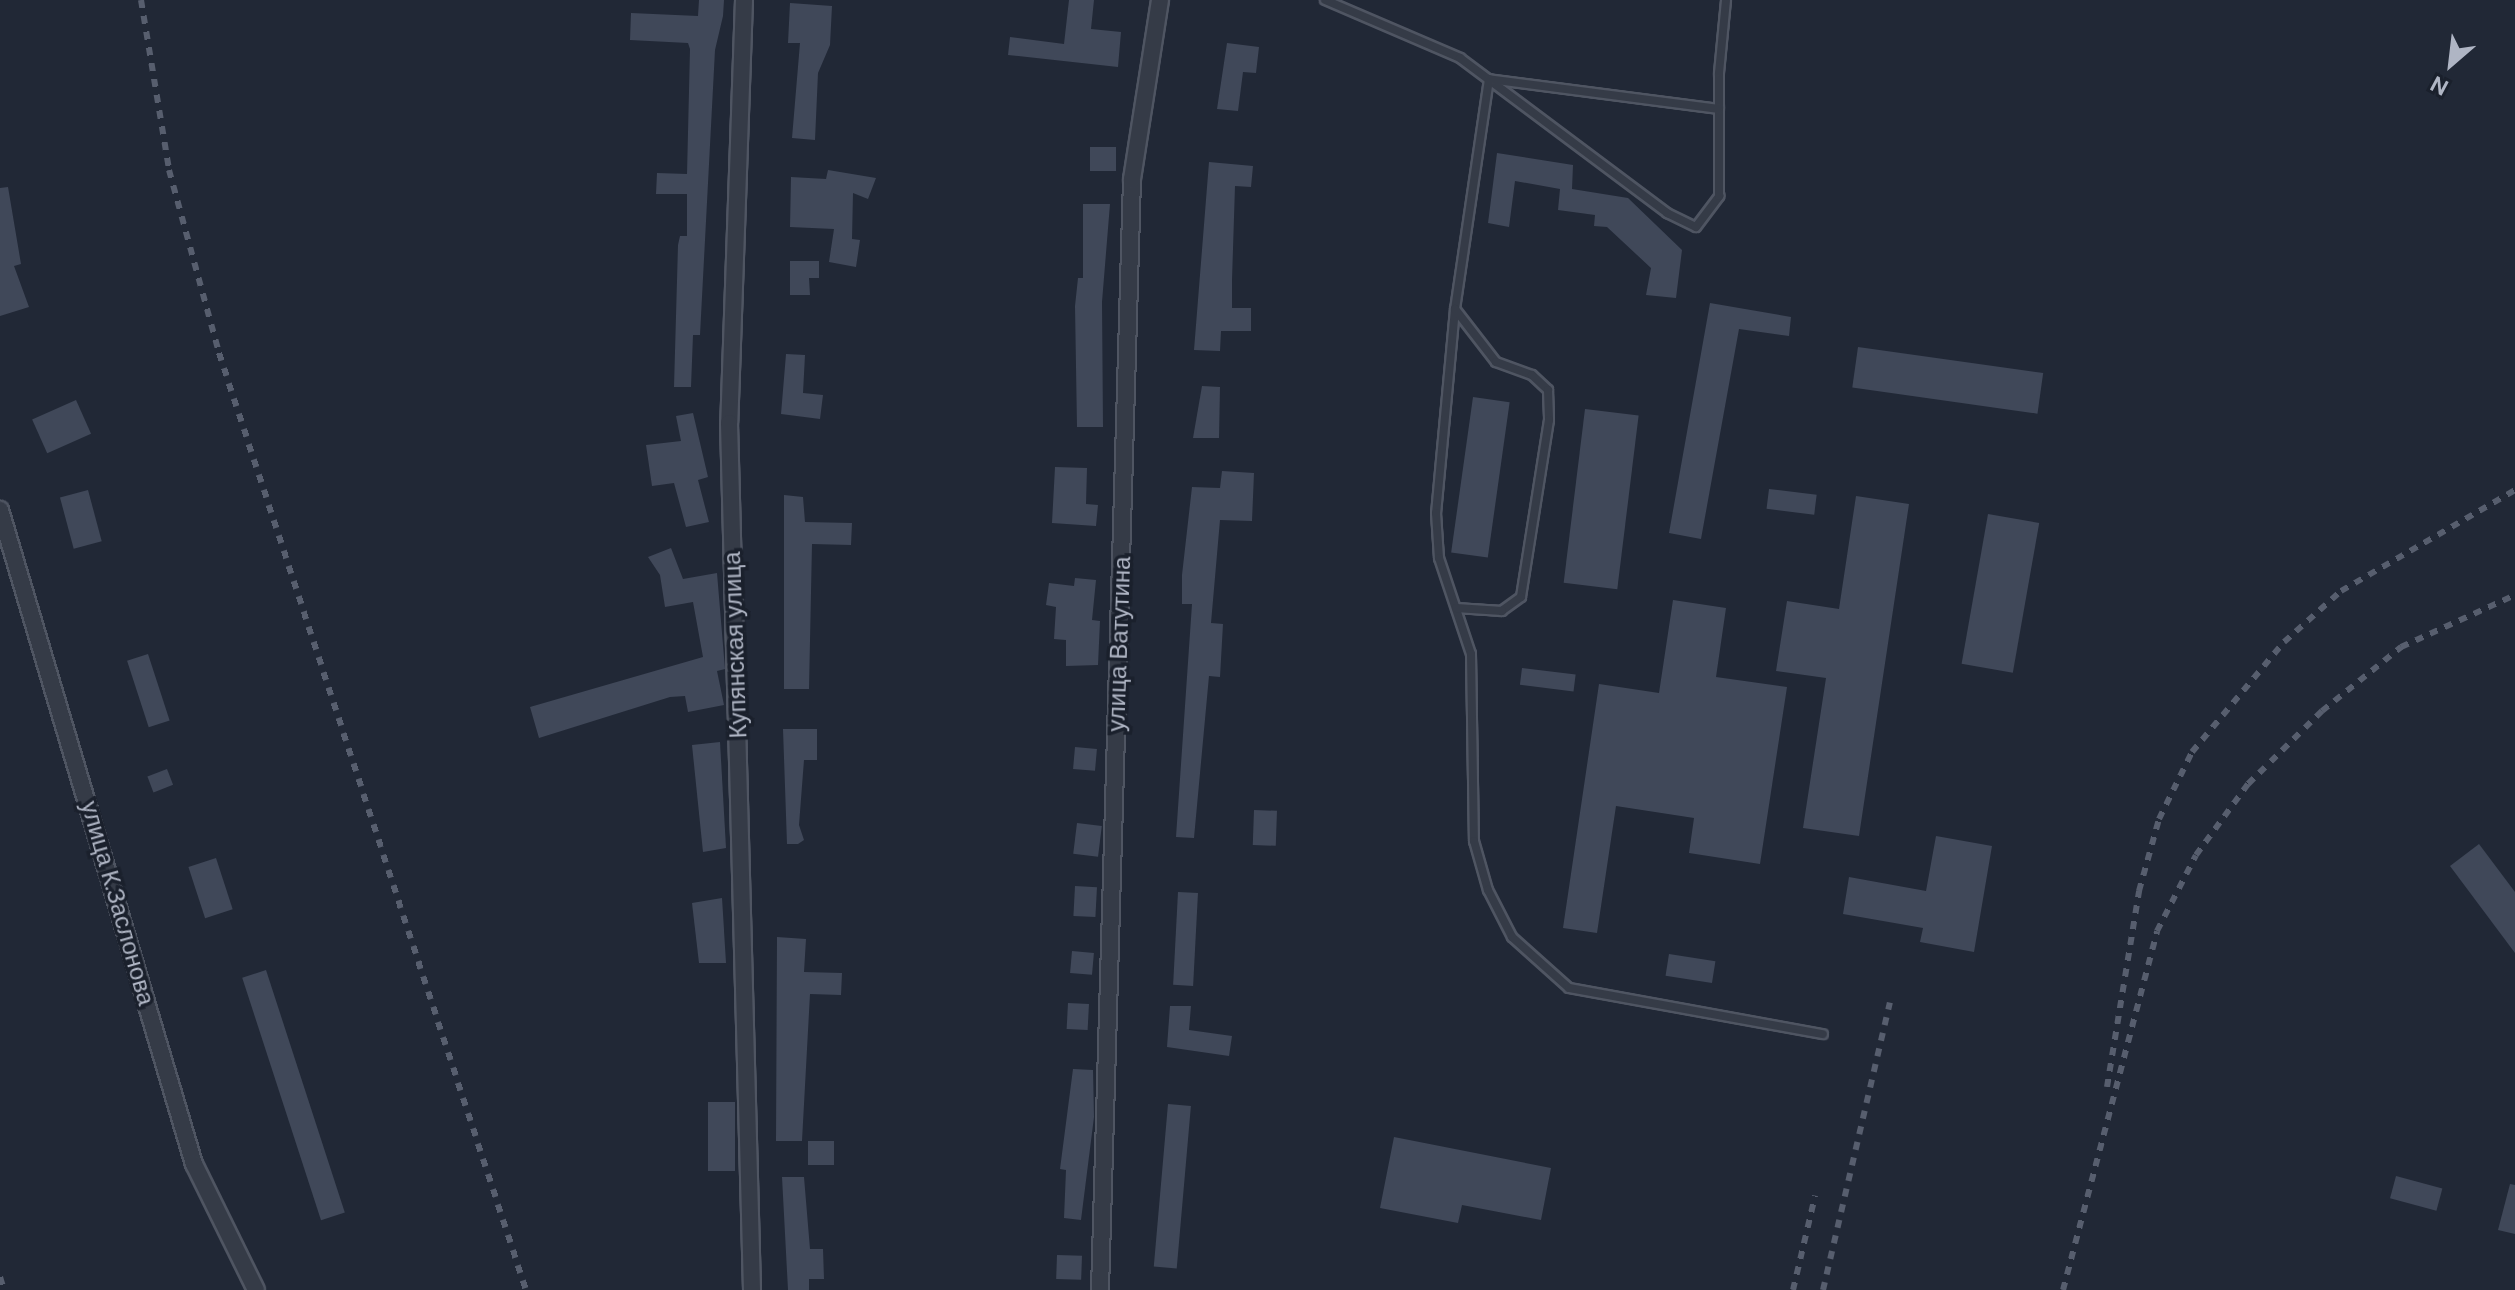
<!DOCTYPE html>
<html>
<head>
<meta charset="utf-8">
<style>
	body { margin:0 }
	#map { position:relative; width:2515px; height:1290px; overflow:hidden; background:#212836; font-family:"DM Sans",sans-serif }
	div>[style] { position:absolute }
	.building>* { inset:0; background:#404859; transform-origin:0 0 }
	.roads { filter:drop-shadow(2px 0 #4f5562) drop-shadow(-2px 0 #4f5562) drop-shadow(0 2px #4f5562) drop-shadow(0 -2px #4f5562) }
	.lane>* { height:8px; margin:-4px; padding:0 4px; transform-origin:4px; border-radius:4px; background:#353b47 }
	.street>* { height:16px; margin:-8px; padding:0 8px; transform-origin:8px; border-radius:8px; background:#353b47 }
	.rail>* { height:6px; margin-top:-3px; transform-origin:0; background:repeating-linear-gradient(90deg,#575e6e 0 8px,transparent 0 16px) }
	span { translate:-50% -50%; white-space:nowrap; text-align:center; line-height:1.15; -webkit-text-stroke:7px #1a202c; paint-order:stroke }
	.street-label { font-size:24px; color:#afb5c4 }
	.north { position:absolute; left:2411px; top:24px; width:80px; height:80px; -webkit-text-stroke:6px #1a202c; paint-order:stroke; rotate:208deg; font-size:22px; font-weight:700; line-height:32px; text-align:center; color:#afb5c4 }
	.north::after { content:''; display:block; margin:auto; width:28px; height:36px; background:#afb5c4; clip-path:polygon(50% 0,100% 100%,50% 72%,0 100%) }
</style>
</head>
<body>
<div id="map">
	<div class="building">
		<i style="clip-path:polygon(699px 0,724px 0,723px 16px,715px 50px,700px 335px,693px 335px,691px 387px,674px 387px,678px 245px,680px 236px,687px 236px,687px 194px,656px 194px,657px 173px,687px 174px,690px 49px,688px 43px,630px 40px,631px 13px,698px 16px)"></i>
		<i style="clip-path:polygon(1069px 0,1094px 0,1091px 29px,1121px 32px,1118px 67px,1008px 55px,1010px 37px,1064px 44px)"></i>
		<i style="clip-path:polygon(790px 3px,832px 6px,830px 45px,818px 73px,815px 140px,792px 138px,800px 43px,788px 43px)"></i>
		<i style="clip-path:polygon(1227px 43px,1259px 47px,1256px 73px,1243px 72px,1238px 111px,1217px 109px)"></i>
		<i style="left:1090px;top:147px;width:26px;height:24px"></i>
		<i style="clip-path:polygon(1497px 153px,1573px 165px,1572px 189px,1628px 198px,1682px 250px,1676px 298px,1646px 295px,1651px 268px,1607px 227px,1594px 226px,1595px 215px,1558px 210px,1560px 189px,1515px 181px,1509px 227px,1488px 223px)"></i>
		<i style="clip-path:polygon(1209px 162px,1253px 166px,1251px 187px,1235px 186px,1232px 280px,1232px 308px,1251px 308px,1251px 331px,1221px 331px,1220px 351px,1194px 350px)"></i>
		<i style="clip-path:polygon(828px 170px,876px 178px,868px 199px,853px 193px,852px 239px,860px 240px,856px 267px,829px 262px,834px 229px,790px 227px,791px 177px,826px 179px)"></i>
		<i style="clip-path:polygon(8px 187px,21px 264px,14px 266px,29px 307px,0 316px,0 188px)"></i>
		<i style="clip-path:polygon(1083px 204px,1110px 204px,1102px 302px,1103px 427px,1077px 427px,1075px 306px,1078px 278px,1083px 278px)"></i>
		<i style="clip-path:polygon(790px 261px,819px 261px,819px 278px,809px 278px,810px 295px,790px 295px)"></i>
		<i style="clip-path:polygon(1710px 303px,1791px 317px,1789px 336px,1739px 329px,1701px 539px,1669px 533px)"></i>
		<i style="left:1858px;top:347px;width:187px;height:41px;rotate:8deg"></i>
		<i style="clip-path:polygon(786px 354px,805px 355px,803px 393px,823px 395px,820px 419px,781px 414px)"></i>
		<i style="clip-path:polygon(1202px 386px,1220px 387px,1219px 438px,1193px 438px)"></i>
		<i style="left:1473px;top:397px;width:37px;height:157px;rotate:8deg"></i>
		<i style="left:76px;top:400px;width:37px;height:48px;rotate:66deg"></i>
		<i style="left:1585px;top:409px;width:54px;height:175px;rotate:7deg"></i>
		<i style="clip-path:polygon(693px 413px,708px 477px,698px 480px,709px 522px,686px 527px,674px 483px,652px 486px,646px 445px,681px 441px,676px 416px)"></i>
		<i style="clip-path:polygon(1055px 467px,1087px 468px,1086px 504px,1098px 505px,1096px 526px,1052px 523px)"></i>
		<i style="clip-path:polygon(1222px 471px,1254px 473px,1252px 521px,1220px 520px,1211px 623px,1223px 624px,1220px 677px,1209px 676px,1194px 838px,1176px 837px,1192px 604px,1182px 604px,1182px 575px,1192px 487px,1220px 488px)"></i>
		<i style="left:1769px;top:489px;width:48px;height:20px;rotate:7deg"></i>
		<i style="left:88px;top:490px;width:53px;height:29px;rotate:75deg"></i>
		<i style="clip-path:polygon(784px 495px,803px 497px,805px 522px,852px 523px,851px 545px,812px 544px,809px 689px,784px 689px)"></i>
		<i style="clip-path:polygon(1856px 496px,1909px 504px,1859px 836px,1803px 828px,1826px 678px,1776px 671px,1787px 601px,1839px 609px)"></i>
		<i style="left:1988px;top:514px;width:52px;height:152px;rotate:10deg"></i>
		<i style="clip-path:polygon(671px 548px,683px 579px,717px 573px,725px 669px,717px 671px,724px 705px,688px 712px,685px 696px,670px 697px,539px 738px,530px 707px,703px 657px,693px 602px,665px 607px,660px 575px,648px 557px)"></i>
		<i style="clip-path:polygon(1075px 578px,1096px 580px,1092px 620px,1100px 621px,1098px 665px,1066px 666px,1066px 640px,1054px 639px,1056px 607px,1046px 605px,1049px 583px,1074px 586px)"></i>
		<i style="clip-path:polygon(1673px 600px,1726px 608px,1716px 677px,1787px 687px,1760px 864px,1689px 853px,1694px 818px,1616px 806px,1597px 933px,1563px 928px,1599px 684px,1659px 693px)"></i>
		<i style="left:148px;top:654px;width:70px;height:22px;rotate:72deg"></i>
		<i style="left:1522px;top:668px;width:54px;height:17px;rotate:7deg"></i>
		<i style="clip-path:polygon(783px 729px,817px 729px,817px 760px,804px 760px,799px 825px,804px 840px,798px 844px,787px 844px)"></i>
		<i style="clip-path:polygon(720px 742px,726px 848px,703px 852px,692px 745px)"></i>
		<i style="left:1075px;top:747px;width:22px;height:22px;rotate:5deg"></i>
		<i style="left:167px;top:769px;width:17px;height:21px;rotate:69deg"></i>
		<i style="left:1254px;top:810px;width:23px;height:35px;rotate:2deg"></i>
		<i style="left:1077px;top:823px;width:25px;height:31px;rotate:7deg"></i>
		<i style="clip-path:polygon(1936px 836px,1992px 846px,1974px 952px,1920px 942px,1923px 928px,1843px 914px,1849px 877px,1926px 891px)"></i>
		<i style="clip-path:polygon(2479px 844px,2515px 892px,2515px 953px,2450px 866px)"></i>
		<i style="left:216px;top:858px;width:54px;height:29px;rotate:72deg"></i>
		<i style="left:1075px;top:886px;width:22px;height:30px;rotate:3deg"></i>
		<i style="left:1178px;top:892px;width:20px;height:93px;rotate:3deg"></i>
		<i style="clip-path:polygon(722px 898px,726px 963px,699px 963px,692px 903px)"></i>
		<i style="clip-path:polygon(777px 937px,806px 939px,804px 972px,842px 973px,841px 995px,810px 994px,802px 1141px,776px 1141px)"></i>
		<i style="left:1072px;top:951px;width:22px;height:22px;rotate:5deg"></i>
		<i style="left:1669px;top:954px;width:47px;height:22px;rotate:9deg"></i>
		<i style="left:266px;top:970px;width:255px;height:25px;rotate:72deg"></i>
		<i style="left:1068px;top:1003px;width:21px;height:26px;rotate:3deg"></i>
		<i style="clip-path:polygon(1170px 1006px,1191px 1006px,1189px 1030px,1232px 1036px,1229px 1056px,1167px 1047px)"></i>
		<i style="clip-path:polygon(1073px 1069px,1093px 1070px,1094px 1117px,1081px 1220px,1064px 1218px,1066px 1170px,1060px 1169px)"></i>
		<i style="left:708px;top:1102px;width:27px;height:69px"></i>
		<i style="left:1168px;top:1104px;width:23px;height:163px;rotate:5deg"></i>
		<i style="clip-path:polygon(1394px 1137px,1551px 1168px,1541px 1220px,1462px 1205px,1458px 1223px,1380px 1208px)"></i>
		<i style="left:808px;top:1141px;width:26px;height:24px"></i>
		<i style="left:2396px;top:1176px;width:48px;height:23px;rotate:15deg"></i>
		<i style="clip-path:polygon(782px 1177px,804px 1177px,810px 1249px,823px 1249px,824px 1279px,809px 1279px,809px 1290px,788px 1290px)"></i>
		<i style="clip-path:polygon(2510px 1184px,2515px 1185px,2515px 1234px,2498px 1230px)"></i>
		<i style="left:1057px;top:1255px;width:25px;height:24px;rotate:2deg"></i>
	</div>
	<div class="roads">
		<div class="lane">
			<i style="left:1325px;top:0;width:147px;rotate:23.2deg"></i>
			<i style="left:1460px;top:58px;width:259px;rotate:36.8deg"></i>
			<i style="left:1667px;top:213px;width:32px;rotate:26deg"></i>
			<i style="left:1696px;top:227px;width:39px;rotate:-53deg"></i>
			<i style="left:1719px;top:196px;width:123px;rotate:-90deg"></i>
			<i style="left:1719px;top:73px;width:73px;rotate:-84.5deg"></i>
			<i style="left:1719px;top:109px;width:232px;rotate:-172.6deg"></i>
			<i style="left:1489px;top:79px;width:232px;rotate:98.4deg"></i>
			<i style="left:1455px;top:309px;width:205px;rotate:95.3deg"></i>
			<i style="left:1436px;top:513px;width:45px;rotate:86.2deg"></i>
			<i style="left:1439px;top:558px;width:101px;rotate:71.6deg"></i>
			<i style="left:1471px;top:654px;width:187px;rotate:89.1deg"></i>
			<i style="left:1474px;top:841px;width:51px;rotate:74.1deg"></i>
			<i style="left:1488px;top:890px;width:53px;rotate:62.9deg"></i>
			<i style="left:1512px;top:937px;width:76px;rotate:41.8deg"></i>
			<i style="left:1569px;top:988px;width:258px;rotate:10.3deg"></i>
			<i style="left:1455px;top:309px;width:67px;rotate:52.3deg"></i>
			<i style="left:1496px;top:362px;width:38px;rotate:20deg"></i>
			<i style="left:1532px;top:375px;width:22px;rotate:43deg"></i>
			<i style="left:1548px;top:390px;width:30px;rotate:88deg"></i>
			<i style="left:1549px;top:420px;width:179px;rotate:99deg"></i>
			<i style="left:1521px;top:597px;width:24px;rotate:144deg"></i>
			<i style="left:1502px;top:611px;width:46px;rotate:-176.3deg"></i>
		</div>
		<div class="street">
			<i style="left:744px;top:0;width:423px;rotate:92deg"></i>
			<i style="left:729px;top:423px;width:867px;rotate:88.48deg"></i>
			<i style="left:0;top:510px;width:682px;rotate:73.48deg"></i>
			<i style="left:194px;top:1164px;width:140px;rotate:63.8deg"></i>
			<i style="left:1100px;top:1290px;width:1111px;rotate:-88.35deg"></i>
			<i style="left:1132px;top:179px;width:181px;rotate:-81.1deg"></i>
		</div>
	</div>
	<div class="rail">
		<i style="left:141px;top:0;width:172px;rotate:80.6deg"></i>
		<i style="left:169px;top:170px;width:190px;rotate:74.7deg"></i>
		<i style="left:219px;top:353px;width:986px;rotate:71.86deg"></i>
		<i style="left:2107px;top:1087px;width:199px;rotate:-80.7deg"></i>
		<i style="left:2139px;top:891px;width:75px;rotate:-74.5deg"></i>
		<i style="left:2159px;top:819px;width:75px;rotate:-63.8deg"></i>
		<i style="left:2192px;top:752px;width:143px;rotate:-50.1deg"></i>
		<i style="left:2284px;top:642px;width:76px;rotate:-41.8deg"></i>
		<i style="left:2341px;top:591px;width:201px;rotate:-30.1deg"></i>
		<i style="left:0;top:1277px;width:14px;rotate:73deg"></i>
		<i style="left:1793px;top:1290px;width:97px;rotate:-76.8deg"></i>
		<i style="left:1823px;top:1290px;width:295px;rotate:-76.9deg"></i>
		<i style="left:2063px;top:1290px;width:371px;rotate:-75.3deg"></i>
		<i style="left:2157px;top:931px;width:85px;rotate:-62.8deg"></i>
		<i style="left:2196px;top:855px;width:88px;rotate:-53.8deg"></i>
		<i style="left:2248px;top:784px;width:104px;rotate:-44.6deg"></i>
		<i style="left:2322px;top:711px;width:102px;rotate:-39deg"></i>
		<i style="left:2401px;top:647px;width:125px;rotate:-24.5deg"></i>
	</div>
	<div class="street-label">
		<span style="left:1119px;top:644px;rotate:-88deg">улица Ватутина</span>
		<span style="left:735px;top:645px;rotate:-92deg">Купянская улица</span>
		<span style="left:118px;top:903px;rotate:74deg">улица К.Заслонова</span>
	</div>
	<div class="north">N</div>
</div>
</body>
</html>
